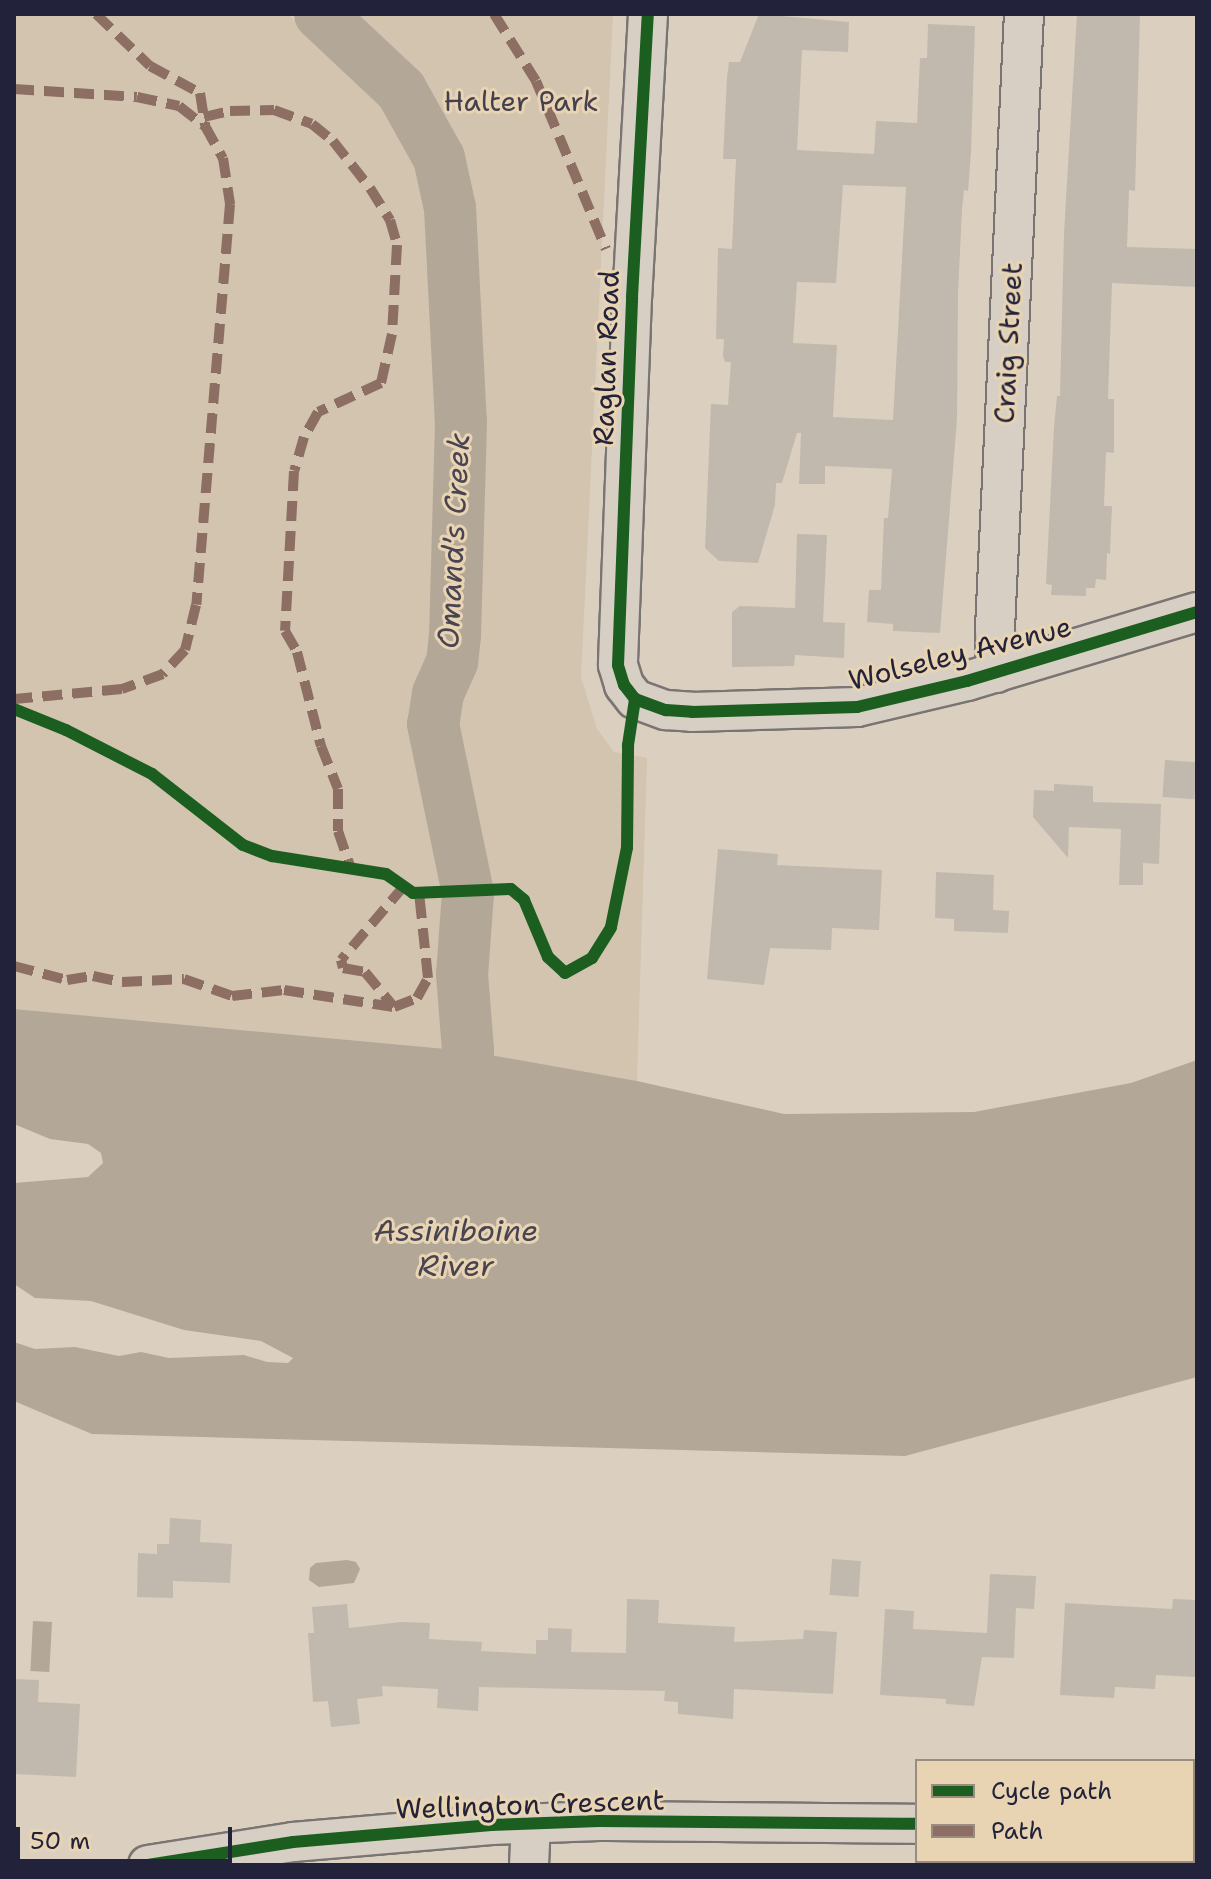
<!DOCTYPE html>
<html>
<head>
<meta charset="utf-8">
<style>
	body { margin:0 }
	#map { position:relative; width:1211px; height:1879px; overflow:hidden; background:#dbd0bf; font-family:"Shantell Sans",sans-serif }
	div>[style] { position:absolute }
	.green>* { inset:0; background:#d2c4ae }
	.water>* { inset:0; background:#b3a798; transform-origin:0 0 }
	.river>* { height:52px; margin:-26px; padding:0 26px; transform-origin:26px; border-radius:26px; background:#b3a798 }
	.building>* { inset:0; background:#c1b9ad; transform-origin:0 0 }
	.roads { filter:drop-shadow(2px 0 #7a7572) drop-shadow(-2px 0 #7a7572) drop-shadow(0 2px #7a7572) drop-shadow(0 -2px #7a7572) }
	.minor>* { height:38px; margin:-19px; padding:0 19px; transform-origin:19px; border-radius:19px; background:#d7cfc3 }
	.quiet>* { height:10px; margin-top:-5px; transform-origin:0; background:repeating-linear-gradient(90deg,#8d6e63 0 20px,transparent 0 30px) }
	.cycleway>* { height:12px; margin:-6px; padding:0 6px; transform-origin:6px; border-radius:6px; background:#1b5e20 }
	span { translate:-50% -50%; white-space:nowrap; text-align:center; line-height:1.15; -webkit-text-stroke:6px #e8d4b2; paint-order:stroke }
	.park-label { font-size:28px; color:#44404f }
	.street-label { font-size:28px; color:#22223b }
	.water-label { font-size:30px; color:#484452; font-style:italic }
	.frame { position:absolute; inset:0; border:16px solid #22223b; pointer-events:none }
	.legend { position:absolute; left:915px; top:1759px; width:280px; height:104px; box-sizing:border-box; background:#e8d4b2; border:2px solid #998d82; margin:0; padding:10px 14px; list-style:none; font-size:24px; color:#22223b }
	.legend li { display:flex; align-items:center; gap:16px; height:40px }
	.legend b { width:40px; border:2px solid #998d82 }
	.scale { position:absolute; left:16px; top:1827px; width:216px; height:36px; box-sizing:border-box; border:4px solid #22223b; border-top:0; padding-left:10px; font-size:24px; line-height:28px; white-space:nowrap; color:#22223b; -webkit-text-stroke:6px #e8d4b2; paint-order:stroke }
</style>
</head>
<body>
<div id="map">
	<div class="green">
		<i style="clip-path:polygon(14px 14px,288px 14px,297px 23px,333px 39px,358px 61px,392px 101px,424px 157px,449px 307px,438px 458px,439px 618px,471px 620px,475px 439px,467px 224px,460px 184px,443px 142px,399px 69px,336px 14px,613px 14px,581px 677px,597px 729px,614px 752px,647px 758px,637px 1081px,468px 1051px,14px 1009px)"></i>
	</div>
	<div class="water">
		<i style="clip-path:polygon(14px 1009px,468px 1051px,637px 1081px,784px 1114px,974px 1112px,1131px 1083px,1197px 1060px,1197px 1377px,905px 1456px,92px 1434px,14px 1401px,14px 1342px,35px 1349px,75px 1347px,119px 1356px,141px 1352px,169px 1358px,244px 1355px,267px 1362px,288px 1363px,293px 1358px,261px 1341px,184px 1330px,91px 1301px,35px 1298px,14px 1284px,14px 1183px,88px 1177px,103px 1163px,101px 1153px,88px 1144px,50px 1139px,14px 1124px)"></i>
		<i style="clip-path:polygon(347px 1560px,356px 1562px,360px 1569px,354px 1583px,319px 1587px,309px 1580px,310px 1568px,316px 1563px)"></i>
		<i style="left:33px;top:1621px;width:19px;height:50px;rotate:3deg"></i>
	</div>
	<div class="river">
		<i style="left:320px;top:14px;width:111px;rotate:43.2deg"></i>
		<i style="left:401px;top:90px;width:78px;rotate:60.8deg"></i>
		<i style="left:439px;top:158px;width:51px;rotate:77.6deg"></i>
		<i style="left:450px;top:208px;width:214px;rotate:87.1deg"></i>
		<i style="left:461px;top:422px;width:213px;rotate:91.6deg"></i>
		<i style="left:455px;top:635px;width:27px;rotate:96deg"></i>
		<i style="left:452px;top:662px;width:35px;rotate:114deg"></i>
		<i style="left:438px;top:694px;width:30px;rotate:99deg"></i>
		<i style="left:433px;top:724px;width:173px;rotate:78.3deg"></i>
		<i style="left:468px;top:893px;width:81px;rotate:94.2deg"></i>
		<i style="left:462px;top:974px;width:77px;rotate:85.5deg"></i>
		<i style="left:468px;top:1051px;width:68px;rotate:95.9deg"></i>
	</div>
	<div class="building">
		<i style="clip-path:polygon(evenodd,759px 14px,849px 22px,848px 52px,802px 50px,797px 150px,874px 154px,876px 121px,917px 123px,920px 58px,927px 58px,928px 24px,975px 26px,971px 153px,968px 191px,964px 190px,962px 209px,958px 294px,957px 419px,940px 633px,893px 631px,893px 624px,867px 622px,869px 590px,881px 590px,884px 518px,888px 518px,892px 469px,825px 466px,825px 484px,799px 484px,801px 433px,797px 433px,782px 483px,776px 483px,775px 505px,758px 563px,719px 561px,705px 548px,711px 404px,728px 405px,731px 362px,725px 362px,723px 356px,724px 339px,716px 339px,718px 248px,732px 249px,736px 159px,723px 159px,727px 77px,729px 62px,740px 62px,759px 14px,843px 185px,906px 187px,893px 420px,833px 417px,837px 345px,793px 343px,797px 282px,836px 283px,843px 185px)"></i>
		<i style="clip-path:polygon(1077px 14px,1140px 14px,1135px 191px,1129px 190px,1127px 247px,1197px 249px,1197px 287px,1112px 283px,1108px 399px,1114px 399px,1114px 453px,1106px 452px,1104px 506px,1112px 506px,1110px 554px,1107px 553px,1106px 580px,1096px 579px,1095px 588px,1086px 588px,1086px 596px,1051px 595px,1052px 585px,1046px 584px,1054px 427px,1057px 396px,1060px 396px,1064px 233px)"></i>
		<i style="clip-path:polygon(797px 534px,827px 535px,823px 622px,845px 623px,844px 658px,795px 655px,794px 666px,732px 667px,732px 612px,740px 606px,795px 608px)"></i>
		<i style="left:1165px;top:760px;width:32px;height:37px;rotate:4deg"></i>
		<i style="clip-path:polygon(1054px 784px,1093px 786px,1093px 802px,1161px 804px,1159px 864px,1143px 863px,1143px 885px,1119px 885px,1121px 829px,1069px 827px,1068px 858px,1033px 817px,1034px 790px,1054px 791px)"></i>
		<i style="clip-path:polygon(718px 849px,778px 854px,777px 865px,882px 870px,879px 930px,832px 928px,831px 950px,770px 948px,764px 985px,707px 979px)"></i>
		<i style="clip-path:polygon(936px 872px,994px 875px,993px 910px,1009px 911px,1008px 933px,954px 931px,954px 919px,935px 918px)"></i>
		<i style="clip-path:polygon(170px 1518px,201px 1520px,200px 1542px,232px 1544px,230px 1583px,173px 1581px,173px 1598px,137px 1597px,138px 1553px,157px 1554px,157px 1544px,169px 1544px)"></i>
		<i style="left:832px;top:1559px;width:29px;height:36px;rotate:4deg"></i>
		<i style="clip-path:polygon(990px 1574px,1036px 1576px,1034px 1609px,1016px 1608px,1014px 1658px,982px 1657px,974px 1706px,946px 1704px,946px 1699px,880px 1695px,885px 1609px,914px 1611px,913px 1629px,987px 1633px)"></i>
		<i style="clip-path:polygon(627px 1599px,659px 1600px,658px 1623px,735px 1627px,734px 1642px,803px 1639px,804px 1630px,837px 1632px,833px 1694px,734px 1689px,733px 1719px,678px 1714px,678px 1702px,664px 1701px,665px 1691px,479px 1687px,478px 1711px,437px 1708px,438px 1689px,382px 1686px,383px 1696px,357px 1699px,360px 1724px,331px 1727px,328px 1701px,313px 1702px,308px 1633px,314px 1633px,312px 1607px,347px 1604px,349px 1628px,401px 1622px,430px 1623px,429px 1639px,482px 1642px,481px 1651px,536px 1654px,536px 1640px,548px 1640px,548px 1628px,572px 1629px,571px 1652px,626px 1653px)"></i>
		<i style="clip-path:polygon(1173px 1599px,1197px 1600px,1197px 1677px,1156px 1675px,1155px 1689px,1115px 1687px,1114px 1698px,1060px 1695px,1065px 1603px,1172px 1609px)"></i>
		<i style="clip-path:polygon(14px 1679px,39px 1680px,38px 1702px,80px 1704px,76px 1777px,14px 1774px)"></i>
	</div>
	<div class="roads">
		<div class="minor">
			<i style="left:648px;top:14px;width:283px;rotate:93.2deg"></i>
			<i style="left:632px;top:297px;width:368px;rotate:92.2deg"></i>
			<i style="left:618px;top:665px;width:21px;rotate:73deg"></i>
			<i style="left:624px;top:685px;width:18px;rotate:52deg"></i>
			<i style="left:635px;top:699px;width:33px;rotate:20deg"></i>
			<i style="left:666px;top:710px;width:26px;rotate:4deg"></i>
			<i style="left:692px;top:712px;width:165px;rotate:-1.7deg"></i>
			<i style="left:857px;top:707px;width:113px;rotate:-13.3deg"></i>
			<i style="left:967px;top:681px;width:240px;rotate:-16.7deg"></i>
			<i style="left:996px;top:673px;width:45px;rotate:-91.3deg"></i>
			<i style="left:995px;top:628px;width:615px;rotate:-87.3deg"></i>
			<i style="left:1193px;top:1798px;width:4px;rotate:-14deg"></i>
			<i style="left:148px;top:1865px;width:147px;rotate:-9deg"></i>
			<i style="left:293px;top:1842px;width:199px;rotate:-4.9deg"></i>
			<i style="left:491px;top:1825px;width:108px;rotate:-2.1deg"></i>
			<i style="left:599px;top:1821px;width:318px;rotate:0.5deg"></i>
			<i style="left:529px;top:1865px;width:42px;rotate:-87.3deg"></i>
			<i style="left:957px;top:1865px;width:4px;rotate:-76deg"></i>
		</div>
	</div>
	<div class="quiet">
		<i style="left:96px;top:14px;width:75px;rotate:43.9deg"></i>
		<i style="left:150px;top:66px;width:57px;rotate:28.4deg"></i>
		<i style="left:200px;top:93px;width:33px;rotate:81deg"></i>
		<i style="left:494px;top:14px;width:79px;rotate:57.9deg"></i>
		<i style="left:536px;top:81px;width:182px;rotate:67.4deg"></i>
		<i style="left:14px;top:89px;width:123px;rotate:3.7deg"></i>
		<i style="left:137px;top:97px;width:43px;rotate:12.1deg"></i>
		<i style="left:179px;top:106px;width:33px;rotate:38deg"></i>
		<i style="left:205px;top:126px;width:37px;rotate:61deg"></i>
		<i style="left:223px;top:158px;width:47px;rotate:81.3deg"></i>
		<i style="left:230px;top:204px;width:402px;rotate:94.8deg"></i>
		<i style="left:196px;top:605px;width:46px;rotate:103.7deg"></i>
		<i style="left:185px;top:650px;width:33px;rotate:133deg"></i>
		<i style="left:163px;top:674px;width:44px;rotate:159.9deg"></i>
		<i style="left:122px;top:689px;width:108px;rotate:174.7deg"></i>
		<i style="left:204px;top:117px;width:27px;rotate:-13deg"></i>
		<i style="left:230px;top:111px;width:44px;rotate:-1.3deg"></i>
		<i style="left:274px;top:110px;width:40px;rotate:20.2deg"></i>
		<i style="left:312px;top:124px;width:27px;rotate:39deg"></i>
		<i style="left:333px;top:141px;width:60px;rotate:51.8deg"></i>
		<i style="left:370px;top:188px;width:38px;rotate:58deg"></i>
		<i style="left:390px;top:220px;width:26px;rotate:74deg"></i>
		<i style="left:397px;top:245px;width:89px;rotate:93.2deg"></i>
		<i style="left:392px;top:334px;width:50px;rotate:102.7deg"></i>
		<i style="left:381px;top:383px;width:69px;rotate:155.3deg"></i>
		<i style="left:318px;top:412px;width:29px;rotate:119deg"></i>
		<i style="left:304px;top:437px;width:35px;rotate:106deg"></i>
		<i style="left:294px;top:471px;width:160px;rotate:93.2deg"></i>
		<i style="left:285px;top:631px;width:24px;rotate:60deg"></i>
		<i style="left:297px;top:652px;width:97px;rotate:75.7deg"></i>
		<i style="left:321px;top:746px;width:46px;rotate:68.4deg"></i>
		<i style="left:338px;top:789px;width:42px;rotate:90deg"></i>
		<i style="left:338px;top:831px;width:37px;rotate:71deg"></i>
		<i style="left:404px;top:886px;width:97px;rotate:130.4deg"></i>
		<i style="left:341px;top:960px;width:8px;rotate:76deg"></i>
		<i style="left:343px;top:968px;width:22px;rotate:10deg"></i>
		<i style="left:365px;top:972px;width:45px;rotate:50.4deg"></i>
		<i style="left:394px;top:1007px;width:25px;rotate:-21deg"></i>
		<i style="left:417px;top:998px;width:23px;rotate:-61deg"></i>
		<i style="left:428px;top:978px;width:85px;rotate:-96deg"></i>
		<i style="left:14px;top:966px;width:55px;rotate:14.8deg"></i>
		<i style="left:67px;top:980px;width:26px;rotate:-9deg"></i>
		<i style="left:93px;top:976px;width:30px;rotate:12deg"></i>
		<i style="left:122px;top:982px;width:62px;rotate:-2.8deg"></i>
		<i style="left:184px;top:979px;width:51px;rotate:19.5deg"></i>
		<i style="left:232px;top:996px;width:52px;rotate:-6.6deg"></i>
		<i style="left:284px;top:990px;width:111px;rotate:8.8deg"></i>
	</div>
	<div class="cycleway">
		<i style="left:635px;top:699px;width:18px;rotate:-128deg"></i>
		<i style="left:624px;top:685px;width:21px;rotate:-107deg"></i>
		<i style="left:618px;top:665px;width:368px;rotate:-87.8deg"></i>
		<i style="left:632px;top:297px;width:283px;rotate:-86.8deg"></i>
		<i style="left:635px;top:699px;width:33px;rotate:20deg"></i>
		<i style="left:666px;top:710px;width:26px;rotate:4deg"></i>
		<i style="left:692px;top:712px;width:165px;rotate:-1.7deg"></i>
		<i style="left:857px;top:707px;width:113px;rotate:-13.3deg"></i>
		<i style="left:967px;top:681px;width:240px;rotate:-16.7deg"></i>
		<i style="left:14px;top:709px;width:56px;rotate:22deg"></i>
		<i style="left:66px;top:730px;width:97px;rotate:27.1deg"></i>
		<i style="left:152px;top:774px;width:115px;rotate:38deg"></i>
		<i style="left:243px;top:845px;width:31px;rotate:21deg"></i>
		<i style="left:272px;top:856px;width:115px;rotate:9deg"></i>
		<i style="left:386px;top:874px;width:33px;rotate:35deg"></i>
		<i style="left:413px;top:893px;width:98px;rotate:-2.3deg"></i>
		<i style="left:511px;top:889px;width:17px;rotate:40deg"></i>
		<i style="left:524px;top:900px;width:62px;rotate:67.2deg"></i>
		<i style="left:548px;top:957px;width:23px;rotate:43deg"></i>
		<i style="left:565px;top:973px;width:31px;rotate:-29deg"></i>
		<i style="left:592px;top:958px;width:36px;rotate:-58deg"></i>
		<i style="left:611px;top:927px;width:81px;rotate:-78.6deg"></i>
		<i style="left:627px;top:848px;width:103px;rotate:-89.4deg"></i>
		<i style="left:628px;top:745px;width:47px;rotate:-81.3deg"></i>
		<i style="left:148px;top:1865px;width:147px;rotate:-9deg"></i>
		<i style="left:293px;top:1842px;width:199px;rotate:-4.9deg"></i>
		<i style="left:491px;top:1825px;width:108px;rotate:-2.1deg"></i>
		<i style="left:599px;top:1821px;width:318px;rotate:0.5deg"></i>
	</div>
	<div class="park-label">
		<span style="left:521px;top:101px">Halter Park</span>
	</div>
	<div class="street-label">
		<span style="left:1008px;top:343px;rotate:-87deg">Craig Street</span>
		<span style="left:606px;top:358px;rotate:-88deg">Raglan Road</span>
		<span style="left:960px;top:653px;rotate:-14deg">Wolseley Avenue</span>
		<span style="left:530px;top:1804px;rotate:-2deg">Wellington Crescent</span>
	</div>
	<div class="water-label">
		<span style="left:454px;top:541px;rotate:-87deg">Omand's Creek</span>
		<span style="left:456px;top:1248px">Assiniboine<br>River</span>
	</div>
	<div class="frame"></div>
	<ul class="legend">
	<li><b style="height:10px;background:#1b5e20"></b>Cycle path</li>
	<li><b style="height:10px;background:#8d6e63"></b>Path</li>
	</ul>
	<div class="scale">50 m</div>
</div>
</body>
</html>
